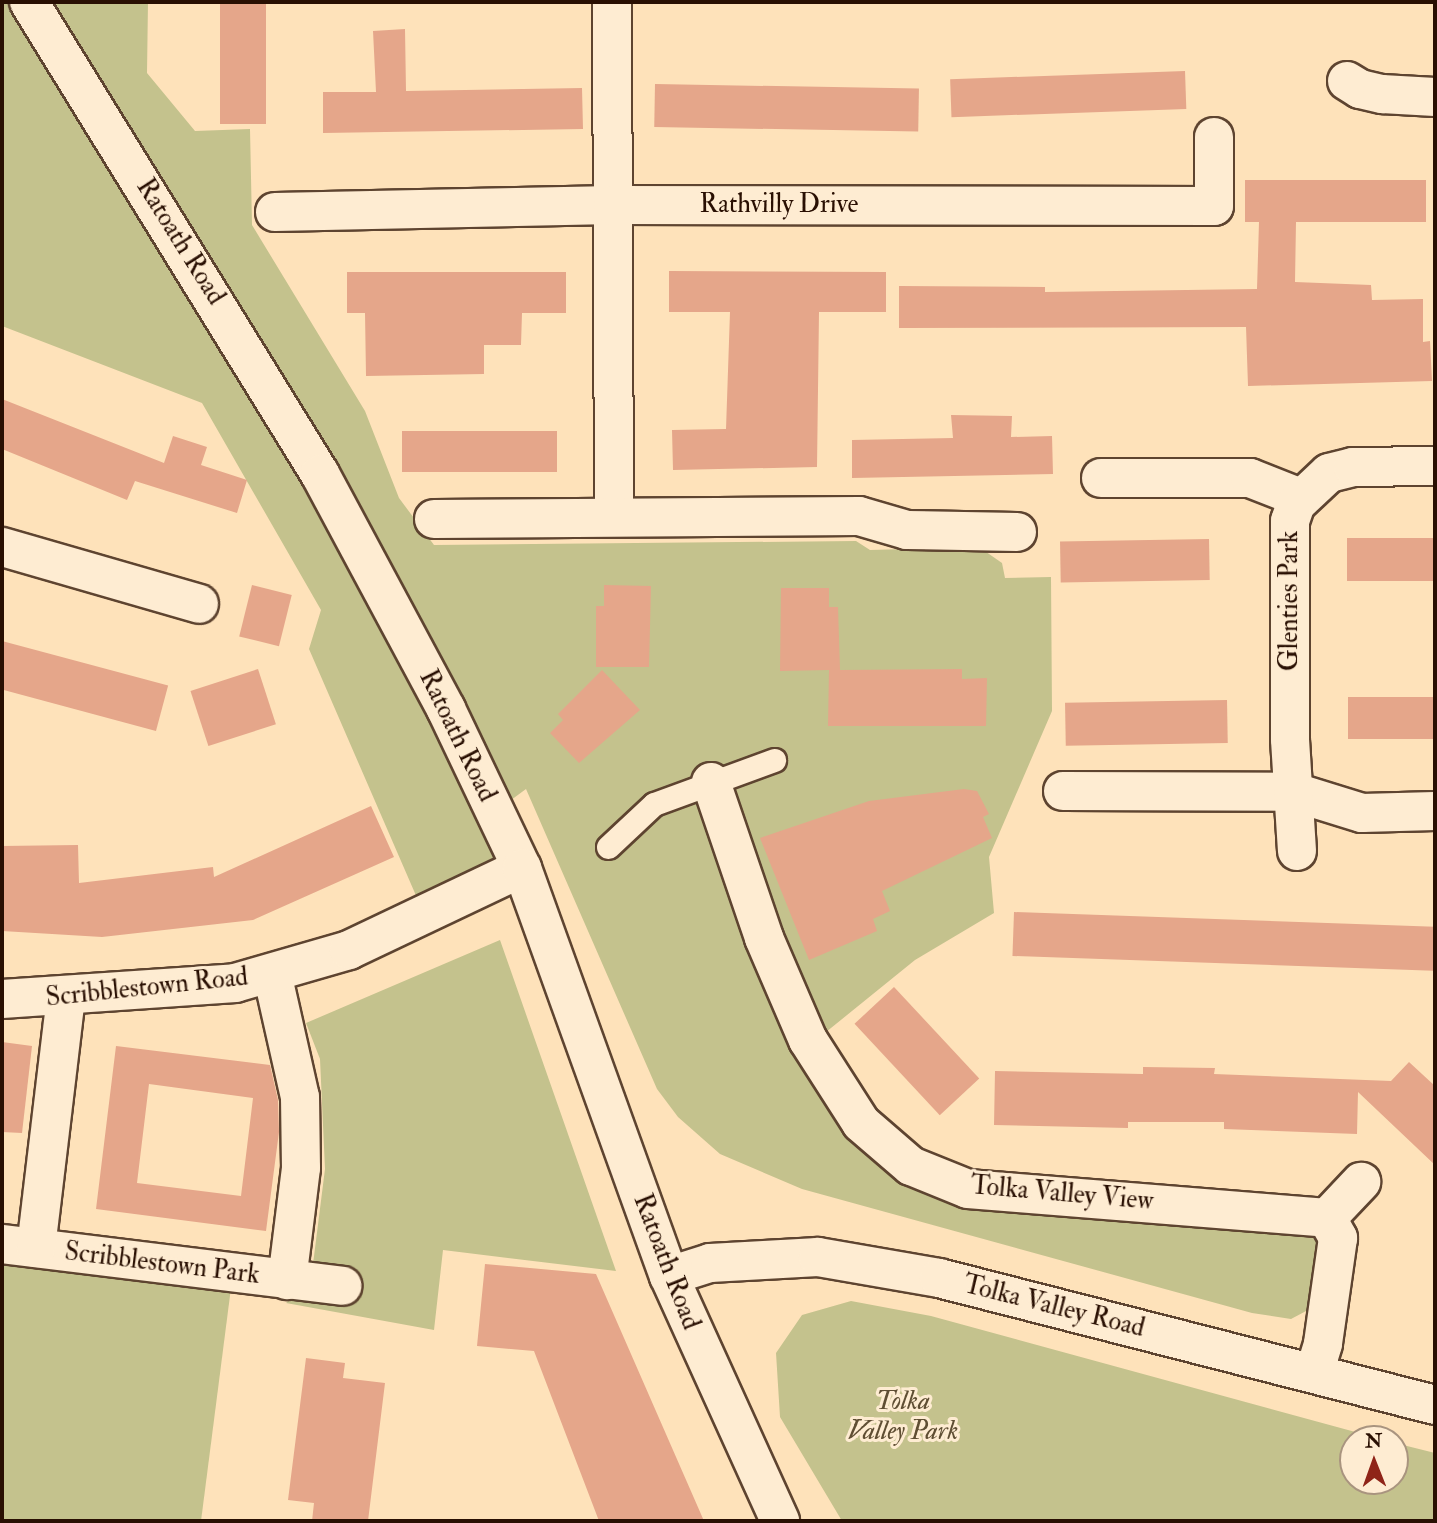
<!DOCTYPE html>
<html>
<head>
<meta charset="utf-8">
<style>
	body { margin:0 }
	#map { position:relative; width:1437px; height:1523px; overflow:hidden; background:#fee2ba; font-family:"IM FELL Double Pica",serif }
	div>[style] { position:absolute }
	.green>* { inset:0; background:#c4c28d }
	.building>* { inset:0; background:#e5a68a; transform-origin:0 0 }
	.roads { filter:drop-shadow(2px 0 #5e4430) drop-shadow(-2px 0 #5e4430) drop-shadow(0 2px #5e4430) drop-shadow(0 -2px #5e4430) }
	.lane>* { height:23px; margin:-11.5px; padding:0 11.5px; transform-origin:11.5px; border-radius:11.5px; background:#feecd2 }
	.street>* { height:38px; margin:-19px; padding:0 19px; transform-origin:19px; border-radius:19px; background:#feecd2 }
	.secondary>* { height:38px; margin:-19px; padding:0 19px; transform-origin:19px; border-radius:19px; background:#feecd2 }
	span { translate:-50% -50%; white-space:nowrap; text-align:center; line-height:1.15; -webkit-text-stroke:6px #feecd2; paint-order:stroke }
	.street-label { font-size:26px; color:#290f02 }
	.park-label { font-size:26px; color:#5f4e33; font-style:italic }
	.frame { position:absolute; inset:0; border:4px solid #290f02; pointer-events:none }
	.north { position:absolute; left:1339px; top:1425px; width:70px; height:70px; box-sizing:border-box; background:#feecd2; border:2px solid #a9947f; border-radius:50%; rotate:359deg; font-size:19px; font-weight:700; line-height:28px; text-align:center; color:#290f02 }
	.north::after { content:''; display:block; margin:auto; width:24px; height:32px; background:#8f2418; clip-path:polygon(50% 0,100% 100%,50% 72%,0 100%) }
</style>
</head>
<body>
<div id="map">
	<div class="green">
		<i style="clip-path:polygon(2px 2px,27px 2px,308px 482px,517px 870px,424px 914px,309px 649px,321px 610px,202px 403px,2px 326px)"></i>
		<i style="clip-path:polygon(29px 2px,148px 2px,147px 73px,195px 131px,250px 129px,252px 225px,365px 411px,399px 498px,434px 545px,856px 541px,870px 550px,979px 547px,1002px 563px,1005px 578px,1051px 577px,1052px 711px,989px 857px,994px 913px,915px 960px,810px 1045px,911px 1166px,1314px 1233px,1327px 1252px,1308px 1310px,1291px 1319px,1252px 1313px,802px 1189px,720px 1154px,678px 1117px,657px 1089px,526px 789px,491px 815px,409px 649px)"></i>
		<i style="clip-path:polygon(500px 940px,616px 1271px,443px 1250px,434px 1330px,286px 1303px,311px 1280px,325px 1169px,320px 1059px,306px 1023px)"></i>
		<i style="clip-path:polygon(2px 1246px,232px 1280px,201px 1521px,2px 1521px)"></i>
		<i style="clip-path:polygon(851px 1301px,931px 1316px,1381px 1439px,1353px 1439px,1353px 1481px,1395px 1481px,1395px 1443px,1435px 1453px,1435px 1521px,842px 1521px,780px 1417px,776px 1353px,802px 1315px)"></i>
	</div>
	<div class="building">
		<i style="left:220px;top:2px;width:46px;height:122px"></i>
		<i style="clip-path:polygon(405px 29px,406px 91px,582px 88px,583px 129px,323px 133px,323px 92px,376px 92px,373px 31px)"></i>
		<i style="left:1185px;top:71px;width:38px;height:235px;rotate:88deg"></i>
		<i style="left:655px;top:84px;width:264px;height:43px;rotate:1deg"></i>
		<i style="clip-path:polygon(1245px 180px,1426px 180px,1426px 222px,1296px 222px,1295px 282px,1371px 285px,1372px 300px,1423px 299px,1423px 342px,1430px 341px,1432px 381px,1248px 386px,1246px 327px,899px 328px,899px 286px,1045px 287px,1045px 292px,1257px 289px,1259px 222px,1245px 222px)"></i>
		<i style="clip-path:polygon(669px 271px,886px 272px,886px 312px,819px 312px,817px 467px,673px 470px,672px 430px,726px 429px,730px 312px,669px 312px)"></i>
		<i style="clip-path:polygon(347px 272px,566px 272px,566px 313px,522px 313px,521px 345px,484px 345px,484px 374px,366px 376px,365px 313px,347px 313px)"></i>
		<i style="clip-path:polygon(2px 399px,164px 463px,173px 436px,207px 447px,201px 465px,247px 480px,237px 513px,135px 481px,127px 500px,2px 449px)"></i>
		<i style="clip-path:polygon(951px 415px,1012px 416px,1011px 437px,1052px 436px,1053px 474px,852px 478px,852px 440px,953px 438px)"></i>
		<i style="left:402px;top:431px;width:155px;height:41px"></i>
		<i style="left:1435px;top:538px;width:43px;height:88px;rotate:90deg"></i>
		<i style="left:1209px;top:539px;width:41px;height:149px;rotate:89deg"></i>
		<i style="left:252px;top:585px;width:41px;height:53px;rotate:14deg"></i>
		<i style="clip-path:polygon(604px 585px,651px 586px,649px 667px,596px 667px,596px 606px,604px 606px)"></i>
		<i style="clip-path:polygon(781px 588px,829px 588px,829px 607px,838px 607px,840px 670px,962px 669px,962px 679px,987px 678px,986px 726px,828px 726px,829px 670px,780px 671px)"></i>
		<i style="left:2px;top:641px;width:172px;height:47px;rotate:15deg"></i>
		<i style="left:258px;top:669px;width:58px;height:71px;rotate:72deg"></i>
		<i style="clip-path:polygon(602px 670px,640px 710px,579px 763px,550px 733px,563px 720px,558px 714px)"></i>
		<i style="left:1435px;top:697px;width:42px;height:87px;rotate:90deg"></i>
		<i style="left:1227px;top:700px;width:43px;height:162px;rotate:89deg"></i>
		<i style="clip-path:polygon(964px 789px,977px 791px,989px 814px,983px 817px,992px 838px,882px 891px,890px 911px,873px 919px,877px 931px,809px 960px,760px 838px,869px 801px)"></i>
		<i style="clip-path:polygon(371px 806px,394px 857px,253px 920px,102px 937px,2px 931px,2px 846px,78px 845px,79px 883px,213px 867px,214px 877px)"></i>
		<i style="left:1014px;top:912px;width:421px;height:44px;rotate:2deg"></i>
		<i style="left:894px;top:987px;width:125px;height:54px;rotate:47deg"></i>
		<i style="clip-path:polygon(2px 1042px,32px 1046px,22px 1133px,2px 1132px)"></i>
		<i style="clip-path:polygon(evenodd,116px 1046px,270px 1065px,278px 1100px,279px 1132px,266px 1231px,96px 1209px,116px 1046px,149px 1084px,253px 1098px,241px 1196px,137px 1183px,149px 1084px)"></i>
		<i style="clip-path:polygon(1409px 1062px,1435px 1086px,1435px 1165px,1358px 1092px,1357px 1134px,1224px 1129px,1224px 1122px,1128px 1122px,1128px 1128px,994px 1125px,995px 1071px,1143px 1074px,1143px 1067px,1215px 1068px,1214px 1074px,1391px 1081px)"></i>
		<i style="clip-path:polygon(485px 1264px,596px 1274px,704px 1521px,599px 1521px,534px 1351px,477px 1346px)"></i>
		<i style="clip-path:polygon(306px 1358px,345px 1363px,343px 1378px,385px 1383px,368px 1521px,312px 1521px,314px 1503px,288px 1500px)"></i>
	</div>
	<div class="roads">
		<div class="lane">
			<i style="left:608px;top:847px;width:63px;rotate:-43.1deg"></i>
			<i style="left:654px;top:804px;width:128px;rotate:-20.1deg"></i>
		</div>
		<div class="street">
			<i style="left:612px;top:2px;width:515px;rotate:89.78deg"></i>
			<i style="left:1347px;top:81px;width:15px;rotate:32deg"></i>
			<i style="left:1360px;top:89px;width:23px;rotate:13deg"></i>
			<i style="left:1382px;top:94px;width:53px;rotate:3.2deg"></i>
			<i style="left:275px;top:212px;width:338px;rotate:-1.2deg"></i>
			<i style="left:613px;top:205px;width:601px;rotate:0.1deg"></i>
			<i style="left:1214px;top:206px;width:69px;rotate:-90deg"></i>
			<i style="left:1101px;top:478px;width:149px"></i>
			<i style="left:1250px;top:478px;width:55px;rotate:21.4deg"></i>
			<i style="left:434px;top:519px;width:425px;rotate:-0.4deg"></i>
			<i style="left:859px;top:516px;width:50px;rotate:16.3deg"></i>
			<i style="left:907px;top:530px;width:110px;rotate:1deg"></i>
			<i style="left:2px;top:547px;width:205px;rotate:16.1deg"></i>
			<i style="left:711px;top:782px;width:165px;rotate:71.2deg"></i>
			<i style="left:764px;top:938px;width:111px;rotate:66.7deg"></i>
			<i style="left:808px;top:1040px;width:98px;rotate:57.4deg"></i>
			<i style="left:861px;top:1123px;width:66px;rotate:40.7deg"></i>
			<i style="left:911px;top:1166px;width:61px;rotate:22deg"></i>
			<i style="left:968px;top:1189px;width:360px;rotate:4.6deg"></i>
			<i style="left:1327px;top:1218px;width:23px;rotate:61deg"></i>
			<i style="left:1338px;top:1238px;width:107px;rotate:98.1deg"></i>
			<i style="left:1323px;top:1344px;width:30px;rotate:107deg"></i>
			<i style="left:1063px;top:791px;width:231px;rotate:0.2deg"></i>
			<i style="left:1294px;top:792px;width:71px;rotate:17.2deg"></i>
			<i style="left:1362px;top:813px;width:73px;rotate:-1.6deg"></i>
			<i style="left:1297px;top:851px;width:112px;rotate:-93.6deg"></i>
			<i style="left:1290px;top:739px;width:218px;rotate:-90deg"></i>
			<i style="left:1290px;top:521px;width:18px;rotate:-71deg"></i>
			<i style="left:1296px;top:504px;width:45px;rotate:-43.2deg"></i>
			<i style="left:1329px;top:473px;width:25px;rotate:-14deg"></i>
			<i style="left:1353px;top:467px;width:82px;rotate:-0.7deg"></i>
			<i style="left:272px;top:973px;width:127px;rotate:77.3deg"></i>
			<i style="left:300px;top:1097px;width:71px;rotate:89.2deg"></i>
			<i style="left:301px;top:1168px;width:113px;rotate:97.1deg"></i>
			<i style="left:2px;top:999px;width:234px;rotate:-3.9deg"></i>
			<i style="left:235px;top:983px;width:119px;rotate:-16.1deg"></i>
			<i style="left:349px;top:950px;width:191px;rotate:-25.4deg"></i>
			<i style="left:1327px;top:1218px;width:50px;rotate:-46.6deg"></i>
			<i style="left:2px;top:1244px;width:343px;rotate:7deg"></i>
			<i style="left:36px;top:1248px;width:252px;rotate:-83.2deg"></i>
		</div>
		<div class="secondary">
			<i style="left:29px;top:2px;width:554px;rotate:58.35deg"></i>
			<i style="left:320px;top:474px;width:267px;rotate:61.8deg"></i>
			<i style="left:446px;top:709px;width:176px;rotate:64.5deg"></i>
			<i style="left:522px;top:868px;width:434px;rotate:70.2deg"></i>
			<i style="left:669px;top:1276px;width:269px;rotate:65.6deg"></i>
			<i style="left:669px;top:1276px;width:43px;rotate:-17.6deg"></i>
			<i style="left:710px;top:1263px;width:108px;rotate:-3.2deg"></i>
			<i style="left:818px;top:1257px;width:123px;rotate:9.8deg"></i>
			<i style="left:939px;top:1278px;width:512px;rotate:14.36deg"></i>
		</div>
	</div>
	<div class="street-label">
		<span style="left:779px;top:205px">Rathvilly Drive</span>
		<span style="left:180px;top:242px;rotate:58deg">Ratoath Road</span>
		<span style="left:1290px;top:601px;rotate:-90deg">Glenties Park</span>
		<span style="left:457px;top:736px;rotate:64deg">Ratoath Road</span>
		<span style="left:147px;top:988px;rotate:-6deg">Scribblestown Road</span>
		<span style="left:1062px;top:1194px;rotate:5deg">Tolka Valley View</span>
		<span style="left:666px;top:1262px;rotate:69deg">Ratoath Road</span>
		<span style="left:162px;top:1264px;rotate:7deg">Scribblestown Park</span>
		<span style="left:1054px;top:1307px;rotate:14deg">Tolka Valley Road</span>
	</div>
	<div class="park-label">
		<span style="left:903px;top:1417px">Tolka<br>Valley Park</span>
	</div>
	<div class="frame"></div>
	<div class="north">N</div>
</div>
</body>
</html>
